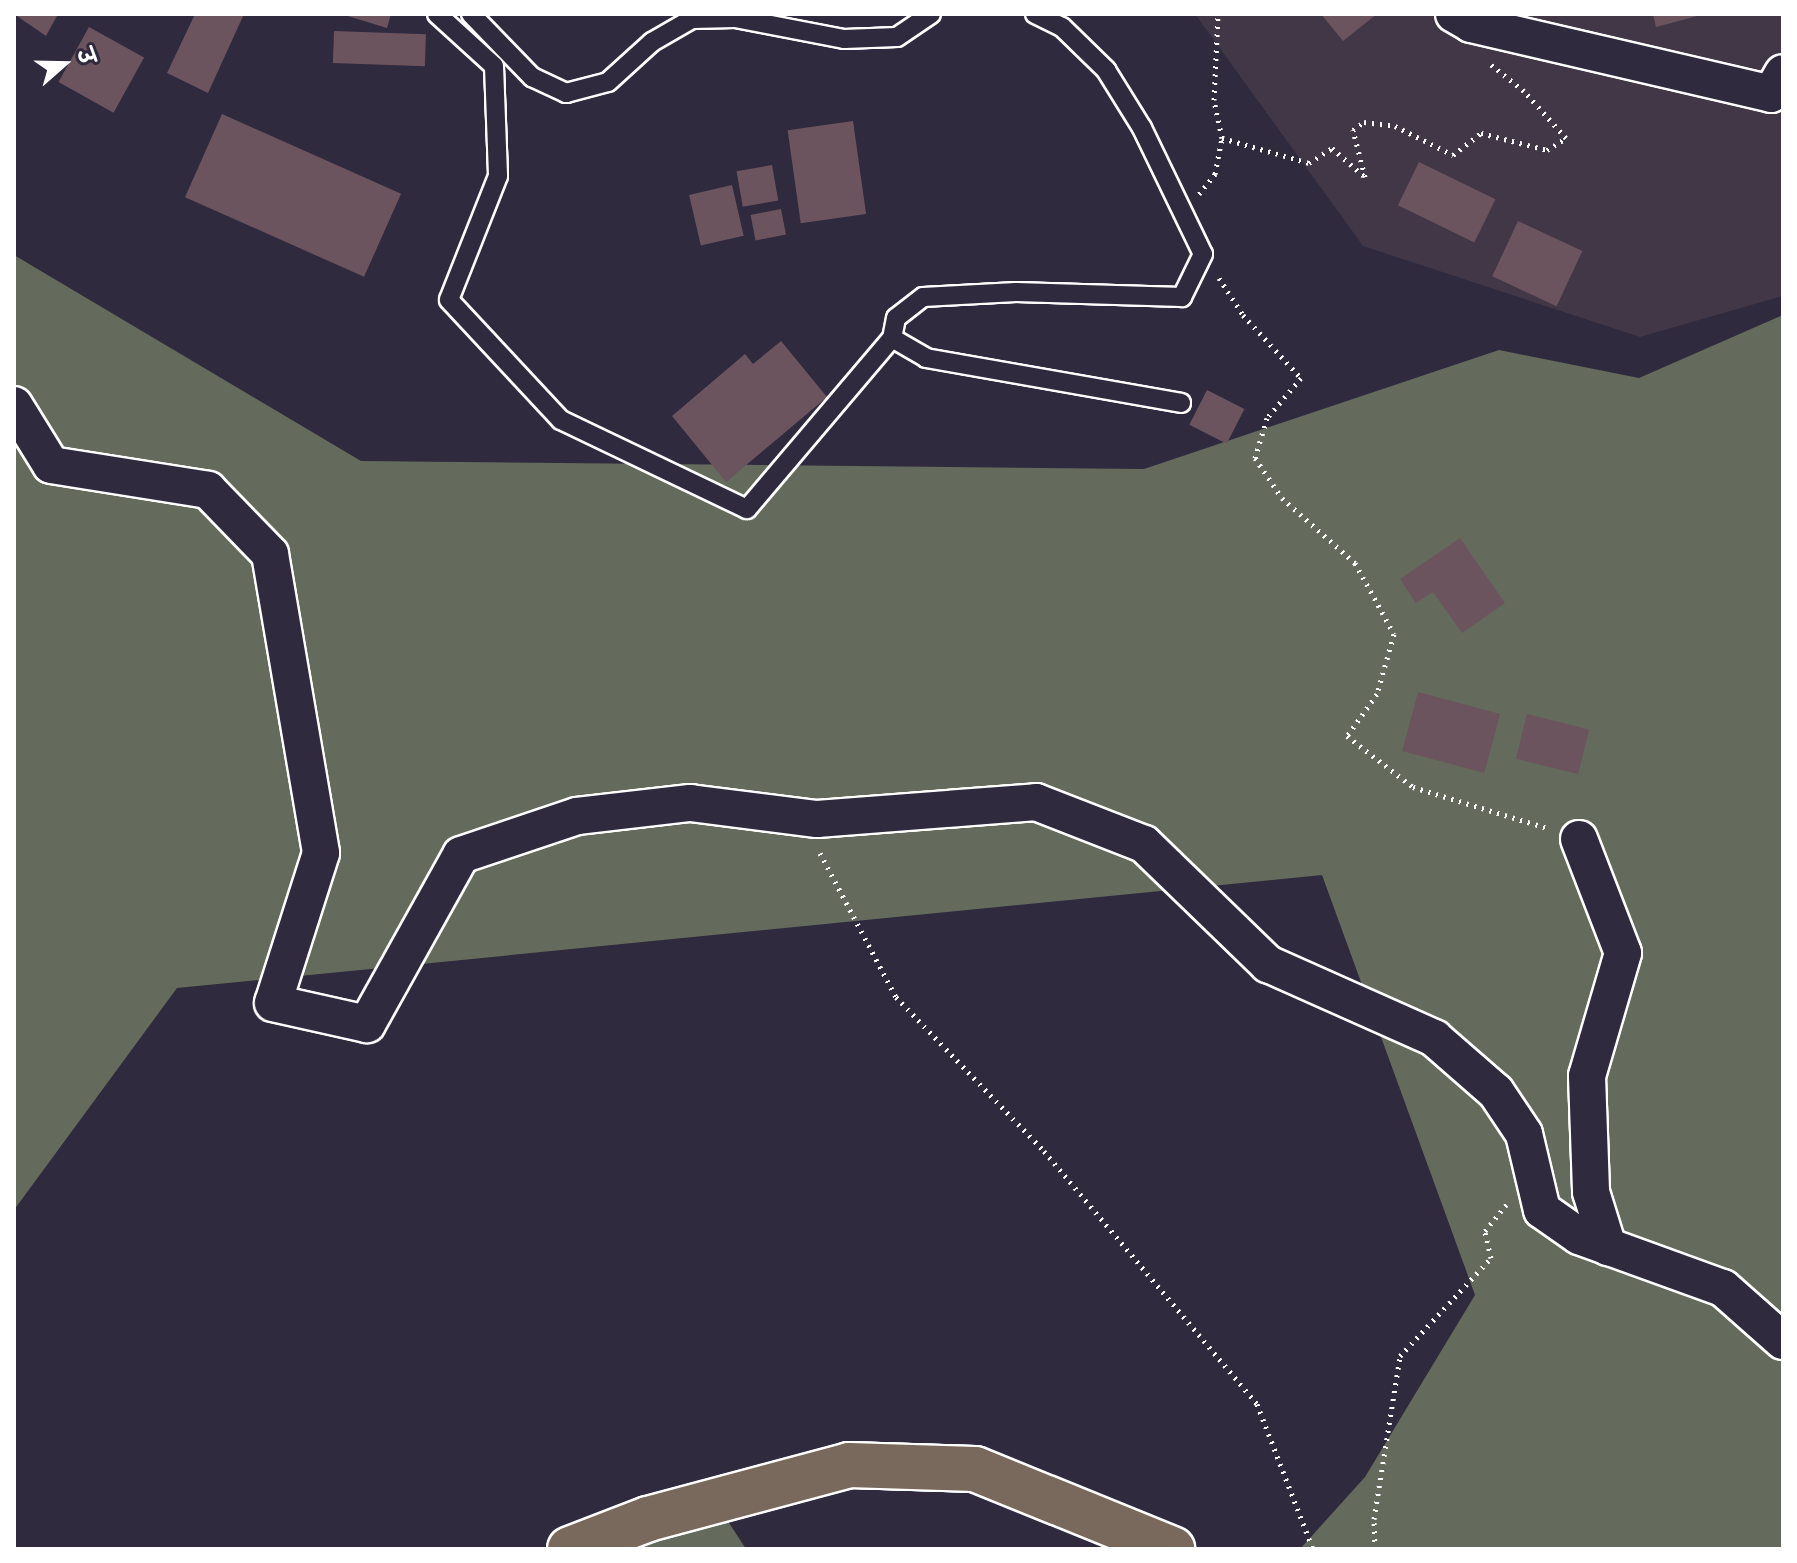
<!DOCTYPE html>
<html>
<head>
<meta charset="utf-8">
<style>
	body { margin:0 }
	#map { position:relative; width:1797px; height:1563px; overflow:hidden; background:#2f2a3d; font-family:Mali,"Playpen Sans Deva",sans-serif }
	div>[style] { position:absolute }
	.built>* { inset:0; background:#413747 }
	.green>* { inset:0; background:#646a5c }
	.building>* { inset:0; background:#6c545e; transform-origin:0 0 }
	.path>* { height:5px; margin-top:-2.5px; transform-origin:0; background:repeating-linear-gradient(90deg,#fff 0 2px,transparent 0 8px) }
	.roads { filter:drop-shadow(2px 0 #fff) drop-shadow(-2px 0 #fff) drop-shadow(0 2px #fff) drop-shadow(0 -2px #fff) }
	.lane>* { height:18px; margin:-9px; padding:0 9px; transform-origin:9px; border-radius:9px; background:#2f2a3d }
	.street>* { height:36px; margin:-18px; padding:0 18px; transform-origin:18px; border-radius:18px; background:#2f2a3d }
	.primary>* { height:44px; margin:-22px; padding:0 22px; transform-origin:22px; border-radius:22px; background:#78695c }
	span { translate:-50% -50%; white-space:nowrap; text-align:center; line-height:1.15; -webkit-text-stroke:8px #2f2a3d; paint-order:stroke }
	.frame { position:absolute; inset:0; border:16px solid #fff; pointer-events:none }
	.north { position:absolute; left:24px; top:24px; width:80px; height:80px; -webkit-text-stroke:6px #2f2a3d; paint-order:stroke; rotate:70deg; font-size:22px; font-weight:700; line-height:32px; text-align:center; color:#fff }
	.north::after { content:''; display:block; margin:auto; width:28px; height:36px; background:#fff; clip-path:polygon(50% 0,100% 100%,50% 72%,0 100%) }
</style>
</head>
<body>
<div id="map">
	<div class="built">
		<i style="clip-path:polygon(1195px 14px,1783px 14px,1783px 296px,1640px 337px,1363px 246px)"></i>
	</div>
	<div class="green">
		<i style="clip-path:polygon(14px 255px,361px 461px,1144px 469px,1499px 350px,1639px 378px,1783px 315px,1783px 1549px,1300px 1549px,1365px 1477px,1475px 1295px,1322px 875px,177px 988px,14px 1210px)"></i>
		<i style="clip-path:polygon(722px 1512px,746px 1549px,623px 1549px)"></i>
	</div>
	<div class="building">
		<i style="clip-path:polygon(14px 14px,58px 14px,46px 36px)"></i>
		<i style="clip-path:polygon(195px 14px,244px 14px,208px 93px,167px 73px)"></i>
		<i style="clip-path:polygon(341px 14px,391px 14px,387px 28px)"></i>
		<i style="clip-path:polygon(1321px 14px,1377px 14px,1343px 41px)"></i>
		<i style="clip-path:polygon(1653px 14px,1701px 14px,1701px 15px,1656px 27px)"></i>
		<i style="left:89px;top:27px;width:63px;height:63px;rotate:29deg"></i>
		<i style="left:334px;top:31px;width:92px;height:32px;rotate:2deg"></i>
		<i style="left:222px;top:114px;width:196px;height:91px;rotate:24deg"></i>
		<i style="left:853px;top:121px;width:94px;height:66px;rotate:82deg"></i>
		<i style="left:1419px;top:162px;width:85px;height:48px;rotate:26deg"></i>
		<i style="left:772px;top:165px;width:36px;height:36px;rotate:80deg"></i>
		<i style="left:732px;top:185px;width:52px;height:44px;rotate:77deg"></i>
		<i style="left:781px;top:209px;width:26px;height:31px;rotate:79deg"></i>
		<i style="left:1518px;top:221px;width:71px;height:61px;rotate:25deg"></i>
		<i style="clip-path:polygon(781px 341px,827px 397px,726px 482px,672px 416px,745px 354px,753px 364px)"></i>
		<i style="left:1207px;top:390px;width:42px;height:39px;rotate:27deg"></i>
		<i style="clip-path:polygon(1460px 538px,1505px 603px,1462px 633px,1433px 592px,1416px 603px,1400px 579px)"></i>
		<i style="left:1418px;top:692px;width:85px;height:61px;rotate:15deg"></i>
		<i style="left:1527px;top:714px;width:64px;height:46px;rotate:14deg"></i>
	</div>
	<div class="path">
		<i style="left:1222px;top:138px;width:91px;rotate:16deg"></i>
		<i style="left:1309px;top:163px;width:27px;rotate:-33deg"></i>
		<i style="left:1332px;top:148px;width:44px;rotate:41.3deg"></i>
		<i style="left:1365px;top:177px;width:49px;rotate:-104.3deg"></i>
		<i style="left:1353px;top:130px;width:14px;rotate:-36deg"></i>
		<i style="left:1364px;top:122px;width:31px;rotate:7deg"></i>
		<i style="left:1395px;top:126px;width:65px;rotate:26.6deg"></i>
		<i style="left:1453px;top:155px;width:36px;rotate:-38deg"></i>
		<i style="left:1481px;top:133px;width:68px;rotate:14.4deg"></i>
		<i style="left:1547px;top:150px;width:22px;rotate:-32deg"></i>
		<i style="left:1566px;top:138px;width:63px;rotate:-131.8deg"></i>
		<i style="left:1524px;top:91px;width:45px;rotate:-141.3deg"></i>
		<i style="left:1199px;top:194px;width:26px;rotate:-51deg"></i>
		<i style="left:1215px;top:174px;width:37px;rotate:-79deg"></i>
		<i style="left:1222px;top:138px;width:39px;rotate:-102deg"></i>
		<i style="left:1214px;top:100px;width:86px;rotate:-87.3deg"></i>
		<i style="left:1219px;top:278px;width:44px;rotate:57deg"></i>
		<i style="left:1243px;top:315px;width:86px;rotate:47.4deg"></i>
		<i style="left:1301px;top:378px;width:52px;rotate:130.4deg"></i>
		<i style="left:1267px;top:418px;width:42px;rotate:106.7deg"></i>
		<i style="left:1255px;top:458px;width:48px;rotate:56deg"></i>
		<i style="left:1282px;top:498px;width:98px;rotate:41.7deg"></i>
		<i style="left:1355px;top:563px;width:81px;rotate:61.2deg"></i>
		<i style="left:1394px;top:634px;width:62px;rotate:105.8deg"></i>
		<i style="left:1377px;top:694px;width:52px;rotate:125.5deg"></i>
		<i style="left:1347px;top:736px;width:83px;rotate:37.7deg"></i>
		<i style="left:1413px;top:787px;width:140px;rotate:17deg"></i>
		<i style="left:820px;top:853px;width:163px;rotate:62.2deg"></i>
		<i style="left:896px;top:997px;width:214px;rotate:46.1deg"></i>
		<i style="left:1044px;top:1151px;width:331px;rotate:49.9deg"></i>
		<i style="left:1257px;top:1404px;width:155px;rotate:68.9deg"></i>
		<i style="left:1375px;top:1549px;width:30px;rotate:-92deg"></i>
		<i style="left:1374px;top:1519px;width:165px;rotate:-80.9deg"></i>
		<i style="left:1400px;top:1356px;width:134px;rotate:-47.1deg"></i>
		<i style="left:1491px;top:1258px;width:28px;rotate:-103deg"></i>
		<i style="left:1485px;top:1231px;width:35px;rotate:-51deg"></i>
	</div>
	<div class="roads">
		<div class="lane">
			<i style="left:437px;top:14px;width:77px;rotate:42.4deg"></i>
			<i style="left:494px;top:66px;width:110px;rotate:87.9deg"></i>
			<i style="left:498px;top:176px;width:133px;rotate:111.6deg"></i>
			<i style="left:449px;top:300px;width:164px;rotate:47deg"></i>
			<i style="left:561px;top:420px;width:206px;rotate:25.6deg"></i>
			<i style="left:747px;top:509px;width:224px;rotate:-49.7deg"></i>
			<i style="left:471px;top:14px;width:88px;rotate:45.9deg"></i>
			<i style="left:532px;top:77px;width:38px;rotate:25deg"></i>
			<i style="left:566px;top:93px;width:43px;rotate:-14.7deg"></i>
			<i style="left:608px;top:82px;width:59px;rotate:-42.3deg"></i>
			<i style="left:652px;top:42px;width:46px;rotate:-29.9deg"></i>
			<i style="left:692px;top:19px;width:43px;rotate:-1.3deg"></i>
			<i style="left:735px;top:18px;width:111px;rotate:10.9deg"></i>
			<i style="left:844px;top:39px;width:53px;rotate:-2.2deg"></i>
			<i style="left:897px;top:37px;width:41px;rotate:-34.1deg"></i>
			<i style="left:1035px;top:14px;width:30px;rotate:26deg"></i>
			<i style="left:1062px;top:27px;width:62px;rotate:44.3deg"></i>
			<i style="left:1106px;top:70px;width:68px;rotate:58.2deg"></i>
			<i style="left:1142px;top:128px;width:140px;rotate:64.2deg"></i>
			<i style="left:1203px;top:254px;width:48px;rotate:116deg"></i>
			<i style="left:1182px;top:297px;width:166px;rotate:-178.3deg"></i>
			<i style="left:1016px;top:292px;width:93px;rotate:176.9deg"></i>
			<i style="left:923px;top:297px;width:34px;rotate:142deg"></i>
			<i style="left:896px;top:318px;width:20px;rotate:101deg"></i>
			<i style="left:892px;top:338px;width:39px;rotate:30deg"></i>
			<i style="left:926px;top:358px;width:259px;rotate:10deg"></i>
		</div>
		<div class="street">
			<i style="left:1454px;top:14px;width:20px;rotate:30deg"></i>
			<i style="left:1471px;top:24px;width:308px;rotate:13.1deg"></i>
			<i style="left:1771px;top:94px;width:24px;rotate:-60deg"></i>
			<i style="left:14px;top:405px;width:70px;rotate:58.3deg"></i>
			<i style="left:51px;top:465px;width:159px;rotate:9deg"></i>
			<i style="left:208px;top:490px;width:89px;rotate:45.9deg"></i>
			<i style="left:270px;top:554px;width:303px;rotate:80.3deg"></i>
			<i style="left:321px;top:853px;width:157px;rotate:107.7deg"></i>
			<i style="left:273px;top:1003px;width:96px;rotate:12.6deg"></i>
			<i style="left:367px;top:1024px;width:193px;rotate:-60.9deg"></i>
			<i style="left:461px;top:855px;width:122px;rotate:-18.6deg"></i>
			<i style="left:577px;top:816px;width:114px;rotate:-6.6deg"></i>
			<i style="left:690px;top:803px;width:128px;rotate:7.2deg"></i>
			<i style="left:817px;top:819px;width:220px;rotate:-4.4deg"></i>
			<i style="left:1036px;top:802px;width:116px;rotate:21.3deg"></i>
			<i style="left:1144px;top:844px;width:173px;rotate:44.1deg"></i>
			<i style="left:1268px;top:964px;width:182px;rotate:24deg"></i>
			<i style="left:1434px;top:1038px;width:82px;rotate:41.1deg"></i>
			<i style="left:1496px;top:1092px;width:50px;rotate:56.3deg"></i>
			<i style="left:1524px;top:1134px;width:78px;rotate:76.7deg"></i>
			<i style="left:1542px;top:1210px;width:45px;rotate:35.1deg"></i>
			<i style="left:1579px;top:1236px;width:153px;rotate:19.9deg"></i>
			<i style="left:1723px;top:1288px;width:80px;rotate:41.5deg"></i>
			<i style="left:1579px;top:839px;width:122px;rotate:68.9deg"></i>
			<i style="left:1623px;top:953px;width:128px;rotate:106.3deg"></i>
			<i style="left:1587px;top:1076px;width:116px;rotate:88deg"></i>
			<i style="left:1591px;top:1192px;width:58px;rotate:72.8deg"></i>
		</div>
		<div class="primary">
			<i style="left:570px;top:1549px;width:84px;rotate:-21deg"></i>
			<i style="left:648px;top:1519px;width:208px;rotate:-15deg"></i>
			<i style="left:849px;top:1465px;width:126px;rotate:1.8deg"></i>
			<i style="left:975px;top:1469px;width:213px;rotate:22.1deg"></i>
		</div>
	</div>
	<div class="frame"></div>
	<div class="north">उ</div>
</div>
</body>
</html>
